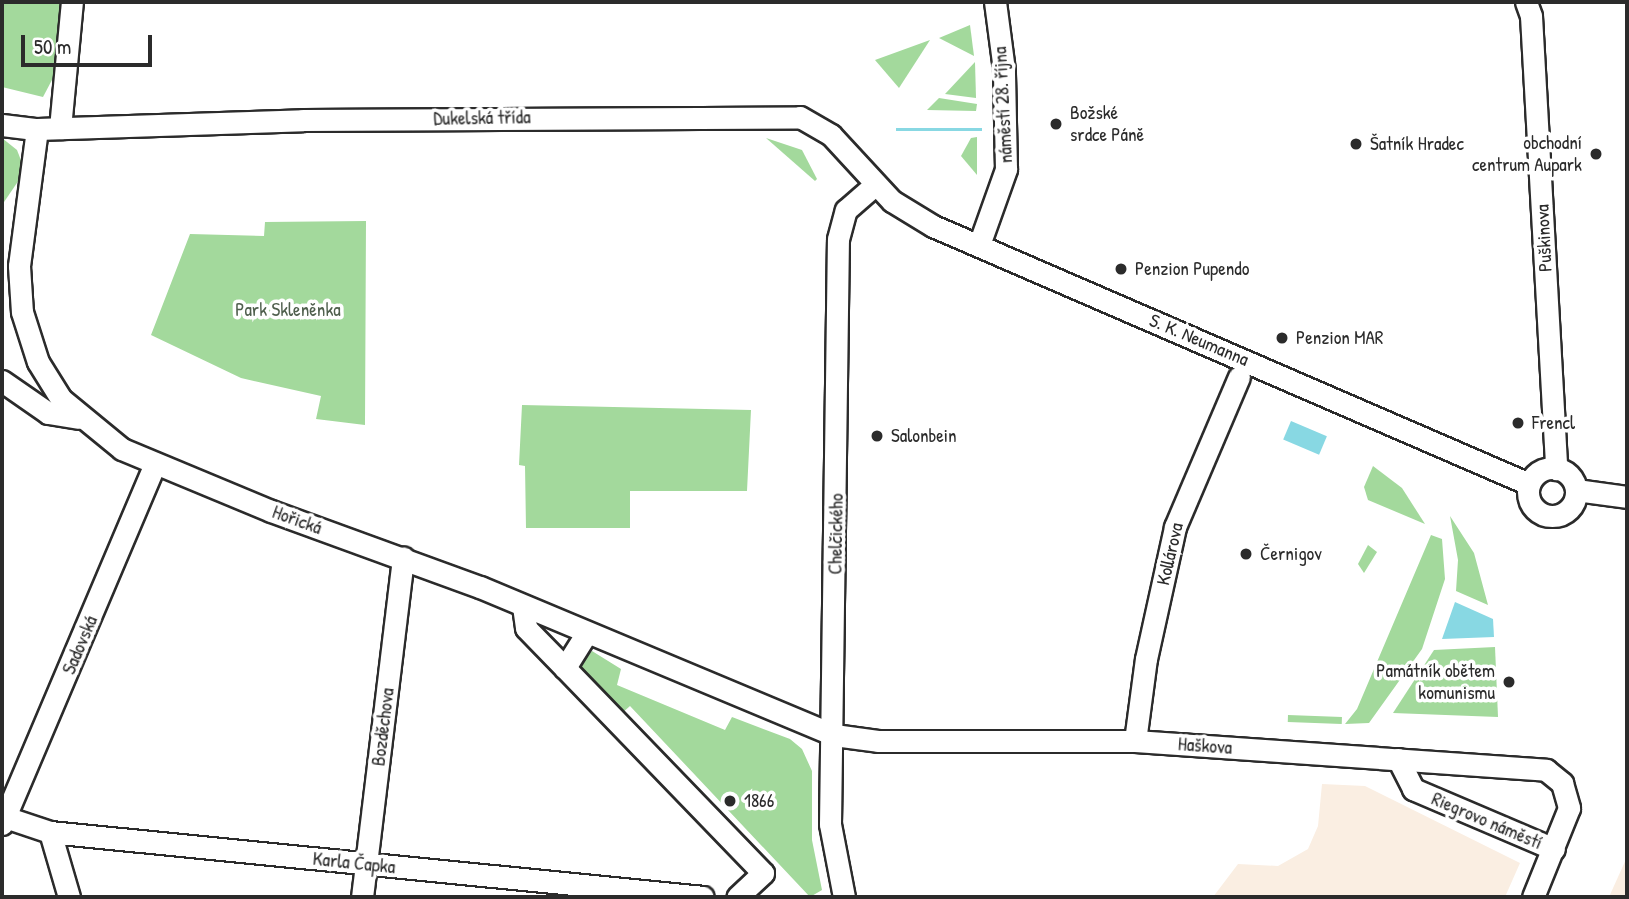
<!DOCTYPE html>
<html>
<head>
<meta charset="utf-8">
<style>
	body { margin:0 }
	#map { position:relative; width:1629px; height:899px; overflow:hidden; background:#fff; font-family:"Patrick Hand",sans-serif }
	div>[style] { position:absolute }
	.built>* { inset:0; background:#faeee2 }
	.green>* { inset:0; background:#a3d99c; transform-origin:0 0 }
	.water>* { inset:0; background:#88d8e3; transform-origin:0 0 }
	.roads { filter:drop-shadow(2px 0 #2b2b2b) drop-shadow(-2px 0 #2b2b2b) drop-shadow(0 2px #2b2b2b) drop-shadow(0 -2px #2b2b2b) }
	.minor>* { height:21px; margin:-10.5px; padding:0 10.5px; transform-origin:10.5px; border-radius:10.5px; background:#fff }
	.minor>.ring { margin:-10.5px; padding:0; box-sizing:content-box; background:none; border:21px solid #fff; border-radius:50% }
	.dots>* { width:19px; height:19px; translate:-50% -50%; box-sizing:border-box; border:4px solid #fff; border-radius:50% }
	span { translate:-50% -50%; white-space:nowrap; text-align:center; line-height:1.15; -webkit-text-stroke:7px #fff; paint-order:stroke }
	.street-label { font-size:19px; color:#2b2b2b }
	.poi-label { font-size:19px; color:#2b2b2b }
	.left { translate:0 -50%; text-align:left }
	.right { translate:-100% -50%; text-align:right }
	.park-label { font-size:19px; color:#4f5f4d }
	.frame { position:absolute; inset:0; border:4px solid #2b2b2b; pointer-events:none }
	.scale { position:absolute; left:21px; top:35px; width:131px; height:32px; box-sizing:border-box; border:4px solid #2b2b2b; border-top:0; padding-left:9px; font-size:21px; line-height:24px; white-space:nowrap; color:#2b2b2b; -webkit-text-stroke:5px #fff; paint-order:stroke }
</style>
</head>
<body>
<div id="map">
	<div class="built">
		<i style="clip-path:polygon(1322px 784px,1365px 786px,1520px 863px,1505px 897px,1213px 897px,1238px 864px,1278px 866px,1308px 849px,1318px 826px)"></i>
		<i style="clip-path:polygon(1627px 857px,1627px 897px,1609px 897px)"></i>
	</div>
	<div class="green">
		<i style="clip-path:polygon(2px 2px,61px 2px,53px 78px,43px 97px,2px 87px)"></i>
		<i style="clip-path:polygon(970px 25px,974px 56px,939px 38px)"></i>
		<i style="clip-path:polygon(930px 40px,899px 88px,875px 60px)"></i>
		<i style="clip-path:polygon(975px 62px,976px 98px,945px 94px)"></i>
		<i style="clip-path:polygon(939px 98px,977px 104px,976px 111px,927px 110px)"></i>
		<i style="clip-path:polygon(977px 137px,977px 175px,961px 156px,971px 138px)"></i>
		<i style="clip-path:polygon(2px 138px,17px 150px,22px 163px,21px 177px,2px 205px)"></i>
		<i style="clip-path:polygon(766px 138px,802px 150px,817px 179px,815px 181px)"></i>
		<i style="clip-path:polygon(366px 221px,365px 425px,316px 419px,321px 396px,241px 378px,151px 335px,190px 234px,264px 236px,265px 222px)"></i>
		<i style="clip-path:polygon(522px 405px,751px 410px,747px 491px,630px 491px,630px 528px,526px 528px,525px 466px,519px 465px)"></i>
		<i style="clip-path:polygon(1373px 466px,1402px 488px,1425px 524px,1368px 500px,1364px 487px)"></i>
		<i style="clip-path:polygon(1450px 516px,1474px 553px,1488px 605px,1456px 591px,1458px 560px)"></i>
		<i style="clip-path:polygon(1431px 535px,1442px 539px,1445px 579px,1422px 649px,1369px 723px,1345px 724px,1357px 709px)"></i>
		<i style="clip-path:polygon(1368px 545px,1377px 552px,1364px 573px,1358px 564px)"></i>
		<i style="clip-path:polygon(1495px 647px,1498px 717px,1393px 713px,1434px 650px)"></i>
		<i style="clip-path:polygon(592px 651px,621px 669px,617px 685px,725px 730px,732px 717px,790px 739px,802px 749px,812px 771px,812px 840px,822px 890px,810px 897px,630px 706px,621px 714px,581px 673px,579px 664px)"></i>
		<i style="left:1288px;top:715px;width:54px;height:7px;rotate:2deg"></i>
	</div>
	<div class="water">
		<i style="left:982px;top:128px;width:3px;height:86px;rotate:90deg"></i>
		<i style="left:1291px;top:421px;width:39px;height:20px;rotate:23deg"></i>
		<i style="clip-path:polygon(1455px 602px,1493px 619px,1494px 637px,1442px 639px)"></i>
	</div>
	<div class="roads">
		<div class="minor">
			<i style="left:1526px;top:2px;width:15px;rotate:70deg"></i>
			<i style="left:1531px;top:16px;width:454px;rotate:86.8deg"></i>
			<i style="left:2px;top:125px;width:35px;rotate:7deg"></i>
			<i style="left:37px;top:129px;width:266px;rotate:-1.9deg"></i>
			<i style="left:303px;top:120px;width:497px;rotate:-0.3deg"></i>
			<i style="left:800px;top:117px;width:36px;rotate:30deg"></i>
			<i style="left:831px;top:135px;width:90px;rotate:47.3deg"></i>
			<i style="left:892px;top:201px;width:48px;rotate:31.4deg"></i>
			<i style="left:933px;top:226px;width:649px;rotate:23.41deg"></i>
			<i style="left:60px;top:128px;width:127px;rotate:-84.6deg"></i>
			<i style="left:37px;top:129px;width:138px;rotate:97.5deg"></i>
			<i style="left:19px;top:266px;width:46px;rotate:86.3deg"></i>
			<i style="left:22px;top:312px;width:52px;rotate:72.3deg"></i>
			<i style="left:38px;top:362px;width:44px;rotate:58.1deg"></i>
			<i style="left:61px;top:399px;width:79px;rotate:39.3deg"></i>
			<i style="left:122px;top:449px;width:161px;rotate:22.6deg"></i>
			<i style="left:271px;top:511px;width:222px;rotate:20deg"></i>
			<i style="left:480px;top:587px;width:384px;rotate:22.7deg"></i>
			<i style="left:834px;top:735px;width:44px;rotate:7.8deg"></i>
			<i style="left:878px;top:741px;width:257px"></i>
			<i style="left:1135px;top:741px;width:412px;rotate:4deg"></i>
			<i style="left:1546px;top:770px;width:21px;rotate:39deg"></i>
			<i style="left:1562px;top:783px;width:26px;rotate:74deg"></i>
			<i style="left:1569px;top:808px;width:96px;rotate:112deg"></i>
			<i style="left:979px;top:245px;width:81px;rotate:-70.4deg"></i>
			<i style="left:1006px;top:169px;width:99px;rotate:-91.2deg"></i>
			<i style="left:1004px;top:70px;width:69px;rotate:-97.5deg"></i>
			<i style="left:2px;top:381px;width:56px;rotate:34.8deg"></i>
			<i style="left:48px;top:413px;width:31px;rotate:9deg"></i>
			<i class="ring" style="left:1528px;top:468px;width:27px;height:27px"></i>
			<i style="left:1576px;top:490px;width:51px;rotate:7.8deg"></i>
			<i style="left:523px;top:606px;width:22px;rotate:82deg"></i>
			<i style="left:526px;top:628px;width:56px;rotate:45.7deg"></i>
			<i style="left:586px;top:634px;width:40px;rotate:122deg"></i>
			<i style="left:565px;top:668px;width:285px;rotate:46deg"></i>
			<i style="left:763px;top:873px;width:35px;rotate:137deg"></i>
			<i style="left:1135px;top:741px;width:83px;rotate:-82.4deg"></i>
			<i style="left:1146px;top:659px;width:135px;rotate:-77.6deg"></i>
			<i style="left:1175px;top:527px;width:163px;rotate:-66.9deg"></i>
			<i style="left:1398px;top:759px;width:34px;rotate:63deg"></i>
			<i style="left:1413px;top:789px;width:153px;rotate:23.1deg"></i>
			<i style="left:2px;top:816px;width:51px;rotate:18.4deg"></i>
			<i style="left:50px;top:832px;width:656px;rotate:5.68deg"></i>
			<i style="left:2px;top:824px;width:391px;rotate:-67deg"></i>
			<i style="left:50px;top:832px;width:68px;rotate:73.7deg"></i>
			<i style="left:362px;top:897px;width:342px;rotate:-83.1deg"></i>
			<i style="left:844px;top:897px;width:74px;rotate:-100.9deg"></i>
			<i style="left:830px;top:824px;width:585px;rotate:-89.22deg"></i>
			<i style="left:838px;top:239px;width:30px;rotate:-75deg"></i>
			<i style="left:846px;top:210px;width:38px;rotate:-41deg"></i>
		</div>
	</div>
	<div class="dots">
		<i style="left:1056px;top:124px;background:#2b2b2b"></i>
		<i style="left:1356px;top:144px;background:#2b2b2b"></i>
		<i style="left:1596px;top:154px;background:#2b2b2b"></i>
		<i style="left:1121px;top:269px;background:#2b2b2b"></i>
		<i style="left:1282px;top:338px;background:#2b2b2b"></i>
		<i style="left:1518px;top:423px;background:#2b2b2b"></i>
		<i style="left:877px;top:436px;background:#2b2b2b"></i>
		<i style="left:1246px;top:554px;background:#2b2b2b"></i>
		<i style="left:1509px;top:682px;background:#2b2b2b"></i>
		<i style="left:730px;top:801px;background:#2b2b2b"></i>
	</div>
	<div class="street-label">
		<span style="left:1003px;top:105px;rotate:-93deg">náměstí 28. října</span>
		<span style="left:482px;top:118px;rotate:-1deg">Dukelská třída</span>
		<span style="left:1544px;top:238px;rotate:-93deg">Puškinova</span>
		<span style="left:1199px;top:340px;rotate:23deg">S. K. Neumanna</span>
		<span style="left:297px;top:520px;rotate:20deg">Hořická</span>
		<span style="left:836px;top:534px;rotate:-89deg">Chelčického</span>
		<span style="left:1170px;top:554px;rotate:-77deg">Kollárova</span>
		<span style="left:80px;top:645px;rotate:-67deg">Sadovská</span>
		<span style="left:383px;top:727px;rotate:-83deg">Bozděchova</span>
		<span style="left:1205px;top:746px;rotate:4deg">Haškova</span>
		<span style="left:1487px;top:821px;rotate:23deg">Riegrovo náměstí</span>
		<span style="left:354px;top:863px;rotate:6deg">Karla Čapka</span>
	</div>
	<div class="poi-label">
		<span class="left" style="left:1070px;top:124px">Božské<br>srdce Páně</span>
		<span class="right" style="left:1582px;top:154px">obchodní<br>centrum Aupark</span>
		<span class="left" style="left:1370px;top:144px">Šatník Hradec</span>
		<span class="left" style="left:1135px;top:269px">Penzion Pupendo</span>
		<span class="left" style="left:1296px;top:338px">Penzion MAR</span>
		<span class="left" style="left:1532px;top:423px">Frencl</span>
		<span class="left" style="left:891px;top:436px">Salonbein</span>
		<span class="left" style="left:1260px;top:554px">Černigov</span>
		<span class="right" style="left:1495px;top:682px">Památník obětem<br>komunismu</span>
		<span class="left" style="left:744px;top:801px">1866</span>
	</div>
	<div class="park-label">
		<span style="left:288px;top:310px">Park Skleněnka</span>
	</div>
	<div class="frame"></div>
	<div class="scale">50 m</div>
</div>
</body>
</html>
